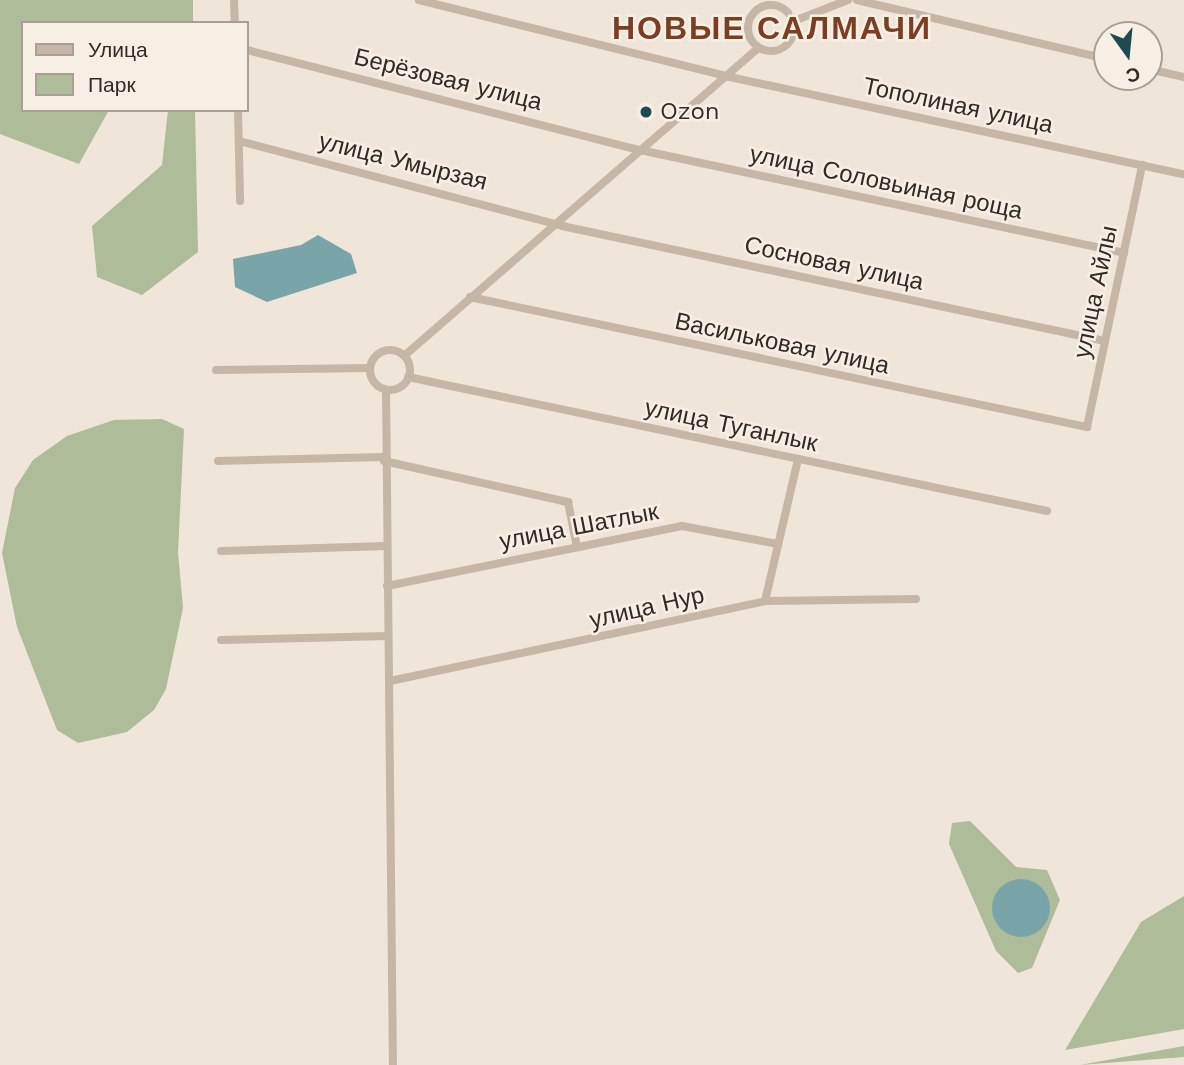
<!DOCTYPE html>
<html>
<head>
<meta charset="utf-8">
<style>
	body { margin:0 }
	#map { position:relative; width:1184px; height:1065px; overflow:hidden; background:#efe5d8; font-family:"Work Sans",sans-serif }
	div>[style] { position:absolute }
	.green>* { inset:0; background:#aebc99 }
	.water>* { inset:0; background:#79a5a9 }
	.round { border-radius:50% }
	.street>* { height:8px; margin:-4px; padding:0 4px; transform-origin:4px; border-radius:4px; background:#c5b6a5 }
	.street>.ring { margin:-4px; padding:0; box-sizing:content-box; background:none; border:8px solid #c5b6a5; border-radius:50% }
	.dots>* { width:19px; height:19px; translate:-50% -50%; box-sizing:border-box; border:4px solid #f7efe3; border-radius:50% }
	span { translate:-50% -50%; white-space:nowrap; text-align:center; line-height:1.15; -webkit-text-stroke:5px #f7efe3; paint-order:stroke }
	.street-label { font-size:24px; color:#322a26 }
	.poi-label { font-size:24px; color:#322a26 }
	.left { translate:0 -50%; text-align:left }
	.district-label { font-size:32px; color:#7b3e24; font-weight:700; letter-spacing:2px }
	.legend { position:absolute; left:21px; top:21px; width:228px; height:91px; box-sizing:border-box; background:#f7efe3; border:2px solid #a8a097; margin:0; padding:9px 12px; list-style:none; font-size:21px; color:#322a26 }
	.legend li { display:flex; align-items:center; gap:14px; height:35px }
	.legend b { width:35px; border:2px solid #a8a097 }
	.north { position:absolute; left:1093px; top:21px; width:70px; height:70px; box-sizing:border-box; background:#f7efe3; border:2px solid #a8a097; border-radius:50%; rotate:165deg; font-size:19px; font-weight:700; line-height:28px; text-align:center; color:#322a26 }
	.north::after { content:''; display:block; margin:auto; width:24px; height:32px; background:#1e4a50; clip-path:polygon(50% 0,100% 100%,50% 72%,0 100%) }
</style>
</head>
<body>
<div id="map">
	<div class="green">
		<i style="clip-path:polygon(0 0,193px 0,193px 23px,23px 23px,23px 110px,109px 110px,79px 164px,0 134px)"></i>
		<i style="clip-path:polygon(168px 110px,195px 110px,198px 252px,142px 295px,97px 277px,92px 226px,162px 165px)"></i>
		<i style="clip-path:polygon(162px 419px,184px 429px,178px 552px,183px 608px,166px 689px,154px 710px,127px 732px,78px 743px,57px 730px,17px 627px,2px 553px,15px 488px,33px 460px,67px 436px,114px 420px)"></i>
		<i style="clip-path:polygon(970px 821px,1016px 867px,1047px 870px,1060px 900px,1032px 968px,1018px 973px,996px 951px,949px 844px,952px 823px)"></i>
		<i style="clip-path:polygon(1184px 896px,1184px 1029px,1065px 1050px,1141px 922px)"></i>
		<i style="clip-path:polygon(1184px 1046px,1184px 1057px,1080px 1065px)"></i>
	</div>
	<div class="water">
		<i style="clip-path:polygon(318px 235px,351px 254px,357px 273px,267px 302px,235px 287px,233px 259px,301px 245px)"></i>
		<i class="round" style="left:992px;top:879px;width:58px;height:58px"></i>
	</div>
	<div class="street">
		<i style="left:234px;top:0;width:23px;rotate:88deg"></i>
		<i style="left:419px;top:0;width:315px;rotate:13.9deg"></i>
		<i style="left:725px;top:76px;width:469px;rotate:12.1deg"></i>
		<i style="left:857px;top:0;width:257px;rotate:13.3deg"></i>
		<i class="ring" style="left:748px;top:5px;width:38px;height:38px"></i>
		<i style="left:794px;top:21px;width:58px;rotate:-21.3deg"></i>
		<i style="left:247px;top:50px;width:406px;rotate:14.3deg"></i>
		<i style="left:640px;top:150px;width:495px;rotate:12deg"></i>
		<i style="left:1149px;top:69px;width:36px;rotate:13deg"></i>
		<i style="left:238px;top:110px;width:91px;rotate:88.7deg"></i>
		<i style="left:239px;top:141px;width:334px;rotate:14.7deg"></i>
		<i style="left:562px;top:226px;width:555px;rotate:11.96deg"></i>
		<i style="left:470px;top:297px;width:631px;rotate:11.9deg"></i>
		<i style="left:1087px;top:427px;width:268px;rotate:-78.1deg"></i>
		<i class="ring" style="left:370px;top:350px;width:32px;height:32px"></i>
		<i style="left:404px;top:356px;width:469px;rotate:-41deg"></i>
		<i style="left:216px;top:370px;width:154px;rotate:-0.7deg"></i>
		<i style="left:408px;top:377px;width:653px;rotate:11.84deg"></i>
		<i style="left:386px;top:390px;width:675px;rotate:89.41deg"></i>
		<i style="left:218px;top:461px;width:166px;rotate:-1.4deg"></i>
		<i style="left:384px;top:461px;width:189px;rotate:12.6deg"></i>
		<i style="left:568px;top:502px;width:46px;rotate:78.7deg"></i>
		<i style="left:221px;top:551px;width:165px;rotate:-1.7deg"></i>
		<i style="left:387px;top:586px;width:301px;rotate:-11.5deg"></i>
		<i style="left:682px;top:526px;width:98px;rotate:10.6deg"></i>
		<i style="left:765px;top:601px;width:146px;rotate:-76.9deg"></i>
		<i style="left:221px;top:640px;width:167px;rotate:-1.4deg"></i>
		<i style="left:390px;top:681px;width:383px;rotate:-12deg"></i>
		<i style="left:765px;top:601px;width:151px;rotate:-0.8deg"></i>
	</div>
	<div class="dots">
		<i style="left:646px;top:112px;background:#1e4a50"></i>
	</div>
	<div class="street-label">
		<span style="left:448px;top:80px;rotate:14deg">Берёзовая улица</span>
		<span style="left:958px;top:106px;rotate:12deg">Тополиная улица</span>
		<span style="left:403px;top:162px;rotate:14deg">улица Умырзая</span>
		<span style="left:886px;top:183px;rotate:12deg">улица Соловьиная роща</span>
		<span style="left:834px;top:264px;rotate:12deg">Сосновая улица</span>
		<span style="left:1096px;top:292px;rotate:-78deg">улица Айлы</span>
		<span style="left:782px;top:344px;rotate:12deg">Васильковая улица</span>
		<span style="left:731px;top:426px;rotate:12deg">улица Туганлык</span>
		<span style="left:579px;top:527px;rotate:-11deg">улица Шатлык</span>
		<span style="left:647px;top:608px;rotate:-13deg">улица Нур</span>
	</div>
	<div class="poi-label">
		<span class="left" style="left:660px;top:112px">Ozon</span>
	</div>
	<div class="district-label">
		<span style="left:772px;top:28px">НОВЫЕ САЛМАЧИ</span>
	</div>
	<ul class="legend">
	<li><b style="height:9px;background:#c5b6a5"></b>Улица</li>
	<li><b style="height:19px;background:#aebc99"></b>Парк</li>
	</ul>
	<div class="north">С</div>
</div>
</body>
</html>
